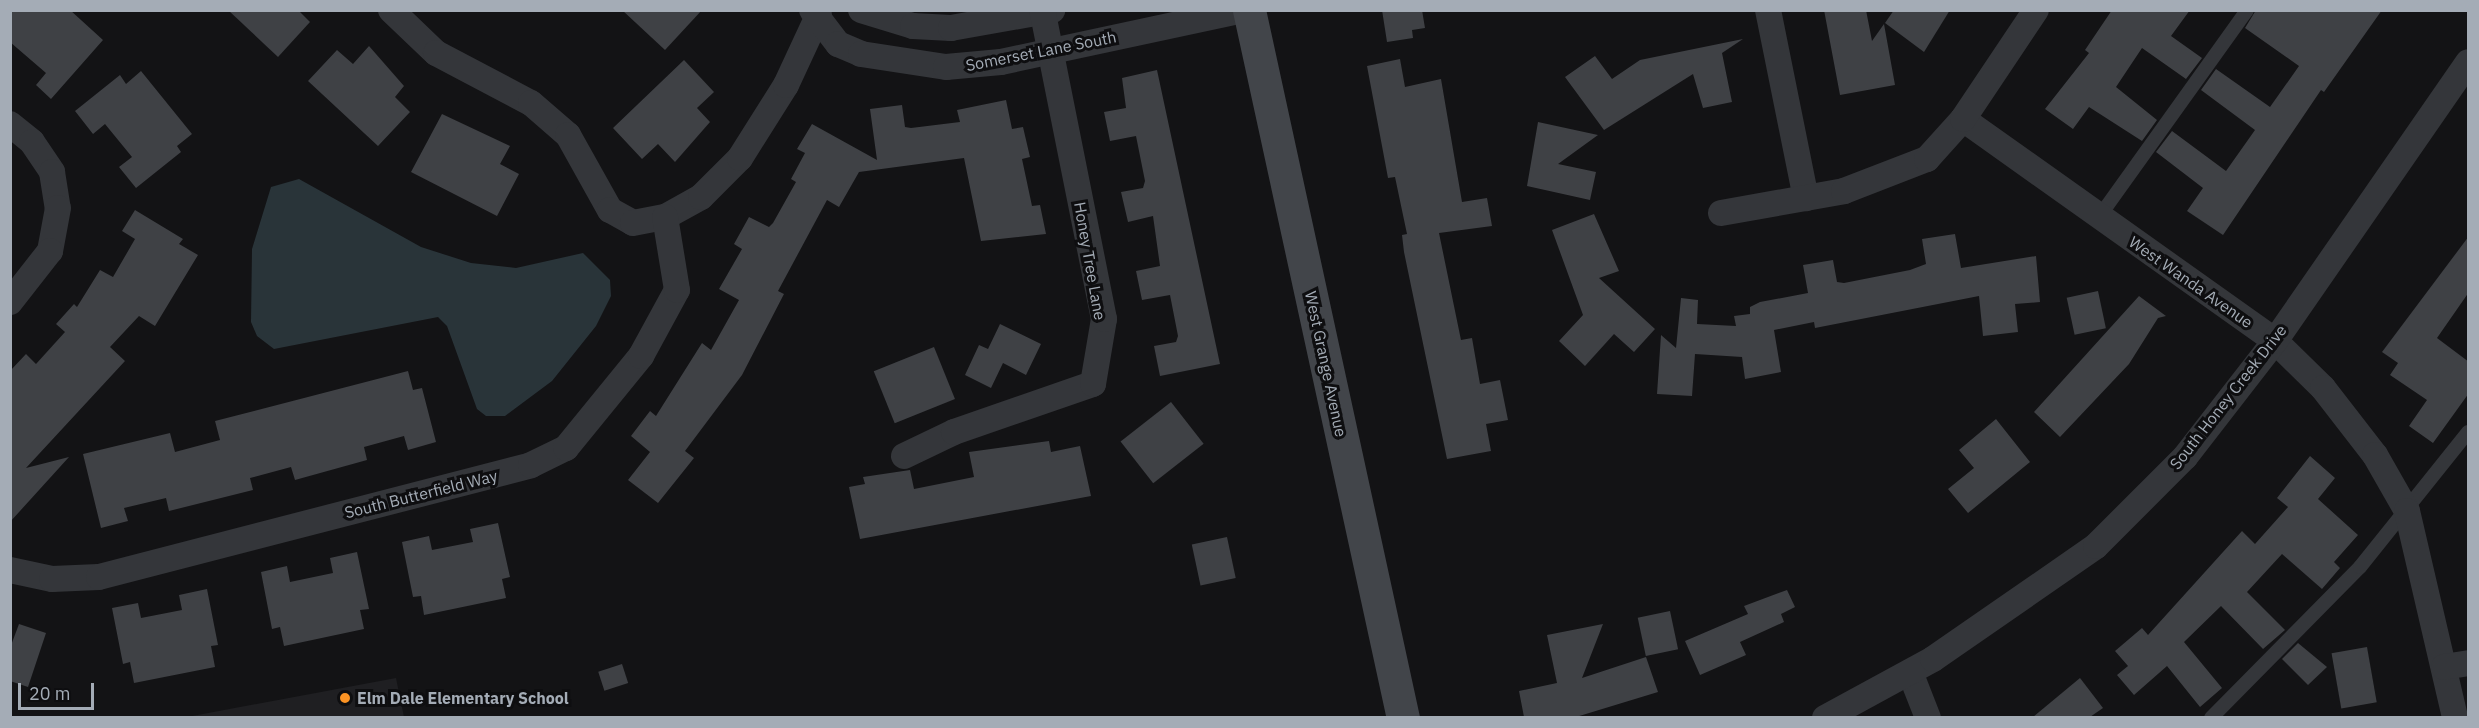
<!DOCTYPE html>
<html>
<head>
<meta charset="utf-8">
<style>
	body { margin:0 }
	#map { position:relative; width:2479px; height:728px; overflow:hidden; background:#131315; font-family:"IBM Plex Sans",sans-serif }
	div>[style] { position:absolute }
	.built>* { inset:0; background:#1f1f22 }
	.water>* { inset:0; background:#293439 }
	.building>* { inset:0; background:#3f4145; transform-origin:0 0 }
	.lane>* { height:14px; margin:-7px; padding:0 7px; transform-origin:7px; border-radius:7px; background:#34363a }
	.street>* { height:26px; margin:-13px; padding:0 13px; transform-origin:13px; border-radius:13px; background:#34363a }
	.secondary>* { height:33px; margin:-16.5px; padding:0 16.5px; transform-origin:16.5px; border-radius:16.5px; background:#42454a }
	.dots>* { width:16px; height:16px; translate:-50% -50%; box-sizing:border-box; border:3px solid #0e0e10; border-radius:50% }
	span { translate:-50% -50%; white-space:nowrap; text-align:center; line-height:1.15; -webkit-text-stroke:6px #0e0e10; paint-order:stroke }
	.street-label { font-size:16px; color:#a4acb6 }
	.poi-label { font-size:16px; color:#a4acb6; font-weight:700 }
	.left { translate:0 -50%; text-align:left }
	.frame { position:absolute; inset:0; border:12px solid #a4acb6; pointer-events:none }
	.scale { position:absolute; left:18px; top:683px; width:76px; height:27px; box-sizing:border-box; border:3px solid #a4acb6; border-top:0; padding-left:8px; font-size:18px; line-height:21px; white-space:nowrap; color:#a4acb6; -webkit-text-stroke:4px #0e0e10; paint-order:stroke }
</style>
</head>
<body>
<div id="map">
	<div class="built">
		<i style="clip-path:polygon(396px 678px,404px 717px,187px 717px)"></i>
	</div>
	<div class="water">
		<i style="clip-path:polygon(299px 179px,421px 247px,471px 263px,516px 268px,583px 253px,610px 280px,611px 296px,596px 326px,552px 381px,505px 416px,486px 416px,477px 409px,447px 326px,438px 317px,274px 349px,257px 336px,251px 322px,252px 249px,271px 187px)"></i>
	</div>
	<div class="building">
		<i style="clip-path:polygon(10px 10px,70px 10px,103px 40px,51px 99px,36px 85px,46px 73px,10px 42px)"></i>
		<i style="clip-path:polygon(228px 10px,298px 10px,310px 22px,278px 57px)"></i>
		<i style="clip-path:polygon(622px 10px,702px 10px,665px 50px)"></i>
		<i style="clip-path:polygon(1382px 10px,1422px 10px,1425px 28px,1412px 30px,1413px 38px,1387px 42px)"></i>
		<i style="clip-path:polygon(1824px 10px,1866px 10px,1872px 41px,1884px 24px,1895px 85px,1840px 95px)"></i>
		<i style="clip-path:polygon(1894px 10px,1950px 10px,1924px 52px,1885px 23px)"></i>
		<i style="clip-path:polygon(2112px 10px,2190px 10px,2171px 36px,2202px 58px,2186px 79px,2142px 48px,2116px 87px,2157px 120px,2142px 141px,2089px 107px,2073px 129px,2045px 109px,2089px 53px,2085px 50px)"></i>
		<i style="clip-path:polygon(2256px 10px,2382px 10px,2324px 92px,2321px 90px,2223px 235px,2187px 211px,2203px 188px,2156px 152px,2172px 131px,2226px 171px,2255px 130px,2201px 90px,2216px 69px,2270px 107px,2299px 66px,2245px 28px)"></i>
		<i style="clip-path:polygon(1743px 39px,1722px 53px,1732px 102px,1703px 108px,1693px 74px,1604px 130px,1565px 77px,1595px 56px,1612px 79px,1640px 60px)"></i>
		<i style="clip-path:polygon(369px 46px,404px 86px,395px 97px,410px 112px,378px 146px,308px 81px,337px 50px,353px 64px)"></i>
		<i style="clip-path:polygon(1400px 59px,1405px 87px,1441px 79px,1462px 202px,1487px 198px,1492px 226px,1439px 233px,1461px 340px,1472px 338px,1480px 384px,1500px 380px,1508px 420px,1486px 424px,1491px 451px,1447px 459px,1404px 252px,1402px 235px,1407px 234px,1395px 177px,1388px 178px,1367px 66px)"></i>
		<i style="clip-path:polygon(684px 60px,714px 92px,697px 108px,710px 122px,675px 162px,658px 144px,642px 159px,613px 128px)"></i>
		<i style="clip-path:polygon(1157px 70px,1220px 364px,1160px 376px,1154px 346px,1176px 342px,1178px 336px,1170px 295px,1142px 300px,1136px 271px,1160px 266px,1153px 216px,1128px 222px,1121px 192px,1143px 188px,1145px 181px,1136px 136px,1110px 141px,1104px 112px,1126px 108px,1122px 78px)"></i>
		<i style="clip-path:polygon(141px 71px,192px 134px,177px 146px,181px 152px,136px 188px,119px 167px,132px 157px,105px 124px,93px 134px,75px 111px,120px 75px,126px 84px)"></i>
		<i style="clip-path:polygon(1006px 100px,1012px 129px,1023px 127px,1030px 157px,1022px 159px,1032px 206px,1040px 205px,1046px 234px,981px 241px,964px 158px,859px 172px,839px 207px,827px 200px,778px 291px,784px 294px,742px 375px,685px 451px,694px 458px,658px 503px,628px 480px,650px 452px,631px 436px,650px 411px,656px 416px,702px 343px,711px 350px,739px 300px,719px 289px,742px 249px,734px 244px,749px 217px,769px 227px,773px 223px,796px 182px,791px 179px,805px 153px,797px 149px,812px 124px,877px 160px,870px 109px,902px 105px,905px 127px,911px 128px,960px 122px,957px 110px)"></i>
		<i style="clip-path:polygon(442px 114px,510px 146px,500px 164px,519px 174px,497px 216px,411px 172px)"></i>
		<i style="clip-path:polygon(1538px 122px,1598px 135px,1558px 164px,1596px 172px,1590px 200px,1527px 186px)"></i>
		<i style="clip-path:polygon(135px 210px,183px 239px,179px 244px,198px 255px,155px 326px,139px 316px,110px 347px,125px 361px,26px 468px,69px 457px,10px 522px,10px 371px,26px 354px,36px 364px,65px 332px,56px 324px,74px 304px,77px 307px,100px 270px,113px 277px,135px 239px,122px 231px)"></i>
		<i style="clip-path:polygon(1594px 214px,1619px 271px,1599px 278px,1655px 329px,1634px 352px,1614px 334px,1585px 366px,1559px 341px,1583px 315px,1552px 230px)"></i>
		<i style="clip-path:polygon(1955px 234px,1961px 268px,2036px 256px,2040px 302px,2015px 304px,2018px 332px,1983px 336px,1979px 296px,1815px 328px,1814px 322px,1774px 330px,1781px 372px,1745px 379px,1742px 357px,1695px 354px,1692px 396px,1657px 394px,1661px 335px,1676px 348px,1681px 298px,1698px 300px,1697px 324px,1736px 326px,1734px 316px,1750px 314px,1750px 307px,1760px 302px,1808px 293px,1803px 265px,1833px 260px,1837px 282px,1844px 283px,1910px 270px,1926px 264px,1922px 239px)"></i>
		<i style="clip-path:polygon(2469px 236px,2469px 292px,2437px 338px,2469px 362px,2469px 393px,2433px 443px,2409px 426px,2427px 400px,2390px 375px,2398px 363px,2382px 352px)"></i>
		<i style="left:2098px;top:291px;width:38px;height:32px;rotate:78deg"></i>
		<i style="clip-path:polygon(2139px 296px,2166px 316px,2158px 318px,2129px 364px,2060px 437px,2034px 412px)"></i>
		<i style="clip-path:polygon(1000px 324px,1041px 344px,1026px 375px,1003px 363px,991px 388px,965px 375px,979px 345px,988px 349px)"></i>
		<i style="left:934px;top:347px;width:56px;height:65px;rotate:68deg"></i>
		<i style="clip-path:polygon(408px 371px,413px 390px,422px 388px,436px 442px,408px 450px,404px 436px,364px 447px,367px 460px,295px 480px,291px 467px,250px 478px,253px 490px,169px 511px,166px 498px,124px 508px,128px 521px,101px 528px,83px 454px,170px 433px,175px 452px,220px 440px,215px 421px)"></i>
		<i style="left:1171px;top:402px;width:53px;height:64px;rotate:52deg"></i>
		<i style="clip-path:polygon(1996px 419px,2030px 462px,1968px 513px,1948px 489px,1974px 468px,1959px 450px)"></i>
		<i style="clip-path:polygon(1049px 441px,1051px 452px,1080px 446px,1091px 496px,860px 539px,849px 487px,865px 484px,863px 477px,910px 470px,914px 489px,974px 477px,969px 452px)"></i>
		<i style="clip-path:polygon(2310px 456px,2335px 478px,2318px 499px,2358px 535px,2334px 562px,2340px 568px,2322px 589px,2282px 554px,2247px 592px,2285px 630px,2263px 649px,2221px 606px,2184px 642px,2222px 688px,2200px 707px,2167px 666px,2134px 695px,2117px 675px,2128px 666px,2115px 651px,2142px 628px,2148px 635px,2242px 531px,2255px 544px,2288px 507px,2277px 498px)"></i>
		<i style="clip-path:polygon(498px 523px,510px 577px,502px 579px,506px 598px,424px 615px,421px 596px,413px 597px,402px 542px,429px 536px,432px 550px,473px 542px,470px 529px)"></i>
		<i style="left:1227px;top:537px;width:42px;height:36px;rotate:78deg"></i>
		<i style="clip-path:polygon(357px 552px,369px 609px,360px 610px,364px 629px,284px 646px,280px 627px,272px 629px,261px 572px,287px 566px,290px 582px,333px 573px,330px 558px)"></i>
		<i style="clip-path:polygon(207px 589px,218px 645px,211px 646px,215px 667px,134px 683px,130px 662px,123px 664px,112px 608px,138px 603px,141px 618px,182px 610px,179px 595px)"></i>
		<i style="clip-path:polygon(1787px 590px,1795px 607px,1781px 614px,1784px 622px,1740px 642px,1746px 655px,1700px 675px,1685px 641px,1748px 614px,1744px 606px)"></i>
		<i style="left:1670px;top:611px;width:39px;height:33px;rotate:78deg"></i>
		<i style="clip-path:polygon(19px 624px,46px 633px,28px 687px,10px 681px,10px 648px)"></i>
		<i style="clip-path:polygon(1603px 624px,1582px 678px,1646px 657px,1658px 692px,1576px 717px,1524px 717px,1519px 691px,1557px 683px,1547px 635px)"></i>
		<i style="clip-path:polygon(2298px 643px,2327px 667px,2308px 685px,2282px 659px)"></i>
		<i style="left:2367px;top:647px;width:56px;height:36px;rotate:80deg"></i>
		<i style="left:622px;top:664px;width:20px;height:25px;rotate:72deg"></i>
		<i style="clip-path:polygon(2080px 678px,2103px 708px,2090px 717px,2033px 717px)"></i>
	</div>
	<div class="lane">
		<i style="left:2099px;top:217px;width:254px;rotate:-54.4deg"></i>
		<i style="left:2211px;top:718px;width:212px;rotate:-45.4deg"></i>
		<i style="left:2360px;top:567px;width:173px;rotate:-51.3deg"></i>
	</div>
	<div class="street">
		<i style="left:391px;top:10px;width:62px;rotate:43.7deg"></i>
		<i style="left:436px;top:53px;width:107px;rotate:27.8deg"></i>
		<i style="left:531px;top:103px;width:49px;rotate:40.9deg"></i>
		<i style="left:568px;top:135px;width:86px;rotate:60.8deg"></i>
		<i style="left:610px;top:210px;width:26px;rotate:29deg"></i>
		<i style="left:633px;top:223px;width:33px;rotate:-11deg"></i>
		<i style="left:665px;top:217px;width:41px;rotate:-29.1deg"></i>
		<i style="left:701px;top:197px;width:55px;rotate:-45deg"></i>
		<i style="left:740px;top:158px;width:86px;rotate:-57.8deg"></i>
		<i style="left:786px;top:85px;width:78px;rotate:-65.1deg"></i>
		<i style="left:812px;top:10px;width:43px;rotate:52.6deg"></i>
		<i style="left:838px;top:44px;width:25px;rotate:23deg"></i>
		<i style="left:861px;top:54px;width:86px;rotate:8.7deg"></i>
		<i style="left:946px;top:67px;width:55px;rotate:-5.2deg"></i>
		<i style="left:1001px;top:62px;width:249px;rotate:-12.1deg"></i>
		<i style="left:861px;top:10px;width:54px;rotate:17.1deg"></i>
		<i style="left:913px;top:26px;width:38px;rotate:3deg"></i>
		<i style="left:951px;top:28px;width:103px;rotate:-10.1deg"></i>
		<i style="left:1768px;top:10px;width:192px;rotate:78.6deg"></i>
		<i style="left:1963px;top:119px;width:383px;rotate:35.4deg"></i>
		<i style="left:2275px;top:341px;width:67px;rotate:44.4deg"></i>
		<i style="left:2323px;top:388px;width:85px;rotate:52.2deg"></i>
		<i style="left:2375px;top:455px;width:64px;rotate:60.3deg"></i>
		<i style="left:2407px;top:511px;width:212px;rotate:76.9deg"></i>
		<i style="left:10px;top:124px;width:28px;rotate:39deg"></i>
		<i style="left:32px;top:142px;width:36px;rotate:56deg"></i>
		<i style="left:52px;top:172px;width:36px;rotate:81deg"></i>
		<i style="left:58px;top:208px;width:44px;rotate:100.5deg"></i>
		<i style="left:50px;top:251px;width:65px;rotate:128.1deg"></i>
		<i style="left:1721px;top:213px;width:125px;rotate:-10.1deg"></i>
		<i style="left:1844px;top:191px;width:89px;rotate:-21.1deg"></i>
		<i style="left:1927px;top:159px;width:54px;rotate:-48deg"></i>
		<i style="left:1963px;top:119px;width:131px;rotate:-56.2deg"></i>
		<i style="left:904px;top:456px;width:55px;rotate:-25.6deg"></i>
		<i style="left:954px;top:432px;width:147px;rotate:-19.1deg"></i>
		<i style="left:1093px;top:384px;width:66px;rotate:-80.4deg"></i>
		<i style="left:1104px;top:319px;width:315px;rotate:-101.3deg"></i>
		<i style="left:10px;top:570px;width:43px;rotate:12.1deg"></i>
		<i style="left:52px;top:579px;width:47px;rotate:-2.4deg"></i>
		<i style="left:99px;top:577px;width:446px;rotate:-14.5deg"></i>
		<i style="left:531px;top:465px;width:39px;rotate:-26deg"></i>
		<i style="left:566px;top:448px;width:119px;rotate:-50.8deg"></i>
		<i style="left:641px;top:356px;width:75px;rotate:-61.4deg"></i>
		<i style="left:677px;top:290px;width:74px;rotate:-99.3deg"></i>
		<i style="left:2444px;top:667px;width:24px;rotate:-9deg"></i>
		<i style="left:1910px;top:672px;width:49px;rotate:68.6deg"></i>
		<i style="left:1825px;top:718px;width:123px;rotate:-28.6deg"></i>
		<i style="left:1933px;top:659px;width:198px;rotate:-34.7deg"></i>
		<i style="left:2096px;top:546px;width:126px;rotate:-45deg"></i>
		<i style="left:2185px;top:457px;width:147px;rotate:-52.2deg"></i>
		<i style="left:2275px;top:341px;width:339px;rotate:-55.3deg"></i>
	</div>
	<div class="secondary">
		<i style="left:1249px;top:10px;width:725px;rotate:77.73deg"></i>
	</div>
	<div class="dots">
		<i style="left:345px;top:698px;background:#fb9324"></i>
	</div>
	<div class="street-label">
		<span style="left:1041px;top:51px;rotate:-11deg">Somerset Lane South</span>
		<span style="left:1090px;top:261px;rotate:80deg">Honey Tree Lane</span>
		<span style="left:2191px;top:282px;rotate:35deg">West Wanda Avenue</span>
		<span style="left:1326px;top:364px;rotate:78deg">West Grange Avenue</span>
		<span style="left:2228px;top:397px;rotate:-52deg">South Honey Creek Drive</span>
		<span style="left:421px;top:494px;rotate:-14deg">South Butterfield Way</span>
	</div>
	<div class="poi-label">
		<span class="left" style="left:357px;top:698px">Elm Dale Elementary School</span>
	</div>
	<div class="frame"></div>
	<div class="scale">20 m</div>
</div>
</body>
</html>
